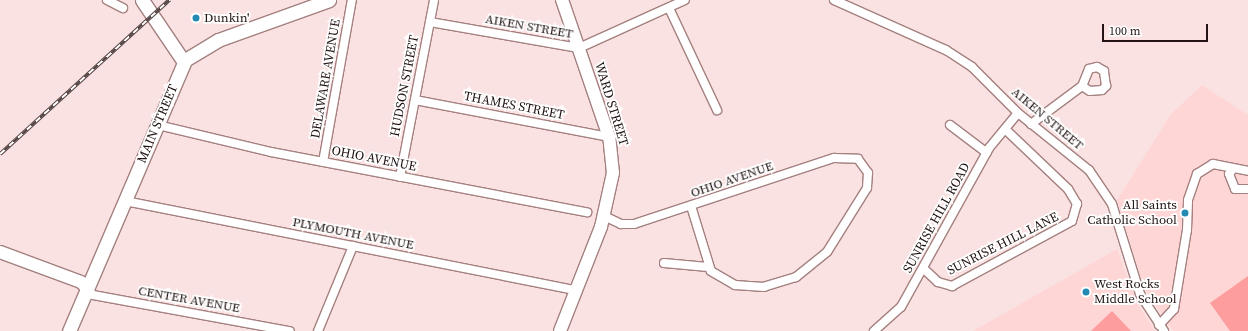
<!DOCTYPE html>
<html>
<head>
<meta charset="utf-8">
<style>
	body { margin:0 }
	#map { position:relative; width:1248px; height:331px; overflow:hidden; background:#fbe2e2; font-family:"Source Serif 4",serif }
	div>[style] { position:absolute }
	.built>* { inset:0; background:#fed6d6 }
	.green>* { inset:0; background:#fd9d9e }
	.roads { filter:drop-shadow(1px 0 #a4807f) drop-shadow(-1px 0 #a4807f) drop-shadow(0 1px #a4807f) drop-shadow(0 -1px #a4807f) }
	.minor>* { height:8px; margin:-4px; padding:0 4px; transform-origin:4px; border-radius:4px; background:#fff }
	.secondary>* { height:12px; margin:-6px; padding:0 6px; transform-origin:6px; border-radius:6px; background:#fff }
	.primary>* { height:13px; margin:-6.5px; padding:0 6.5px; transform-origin:6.5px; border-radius:6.5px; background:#fff }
	.rail>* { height:3.5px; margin-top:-1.75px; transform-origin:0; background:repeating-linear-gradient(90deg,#fff 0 6px,#514141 0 12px); box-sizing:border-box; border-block:1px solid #514141 }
	.dots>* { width:11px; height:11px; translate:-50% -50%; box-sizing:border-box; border:2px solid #fff; border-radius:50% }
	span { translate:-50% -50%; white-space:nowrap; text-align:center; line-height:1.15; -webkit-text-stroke:3.5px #fff; paint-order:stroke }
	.poi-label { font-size:13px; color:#221414 }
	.left { translate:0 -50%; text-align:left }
	.right { translate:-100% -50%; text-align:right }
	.street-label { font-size:13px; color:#221414 }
	.scale { position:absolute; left:1102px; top:24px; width:106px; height:18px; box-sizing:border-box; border:2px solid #221414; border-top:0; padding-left:5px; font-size:12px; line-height:14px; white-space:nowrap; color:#221414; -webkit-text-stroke:3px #fff; paint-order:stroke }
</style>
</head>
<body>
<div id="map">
	<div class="built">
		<i style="clip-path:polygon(1202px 85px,1248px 115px,1248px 331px,1173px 331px,1144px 288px,1117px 200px,1171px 114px)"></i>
		<i style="clip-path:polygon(1117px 249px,1137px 303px,1155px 331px,973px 331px)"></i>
	</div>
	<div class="green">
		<i style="clip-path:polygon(1248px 276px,1248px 331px,1230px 331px,1210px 303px)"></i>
		<i style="clip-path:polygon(1112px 311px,1131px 331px,1091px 331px)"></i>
	</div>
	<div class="roads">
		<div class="minor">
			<i style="left:107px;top:0;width:18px;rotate:27deg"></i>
			<i style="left:834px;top:0;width:123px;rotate:24.1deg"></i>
			<i style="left:946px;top:50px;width:31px;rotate:33deg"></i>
			<i style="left:972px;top:67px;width:65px;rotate:45deg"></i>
			<i style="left:1018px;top:113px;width:91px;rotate:38.8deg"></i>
			<i style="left:1089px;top:170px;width:41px;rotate:55.9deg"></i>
			<i style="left:1112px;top:204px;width:94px;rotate:72.7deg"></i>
			<i style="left:1140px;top:294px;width:44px;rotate:57deg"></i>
			<i style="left:669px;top:8px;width:113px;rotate:64.8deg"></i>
			<i style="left:430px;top:22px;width:151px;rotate:9.9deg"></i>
			<i style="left:579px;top:48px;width:116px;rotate:-24.4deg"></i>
			<i style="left:415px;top:100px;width:197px;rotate:10.8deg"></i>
			<i style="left:1031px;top:124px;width:64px;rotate:-36.7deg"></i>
			<i style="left:1082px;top:86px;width:9px;rotate:32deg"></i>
			<i style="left:1090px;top:91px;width:12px;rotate:-5deg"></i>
			<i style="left:1102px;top:90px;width:6px;rotate:-45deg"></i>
			<i style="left:1106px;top:86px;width:15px;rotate:-98deg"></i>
			<i style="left:1104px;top:71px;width:8px;rotate:-150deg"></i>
			<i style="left:1097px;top:67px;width:8px;rotate:166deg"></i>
			<i style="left:1089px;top:69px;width:18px;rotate:112deg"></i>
			<i style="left:158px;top:125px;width:116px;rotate:13.4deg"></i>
			<i style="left:271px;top:152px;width:322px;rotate:10.8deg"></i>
			<i style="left:950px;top:125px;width:46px;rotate:37.1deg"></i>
			<i style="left:323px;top:162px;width:165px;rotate:-79.9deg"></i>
			<i style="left:1233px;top:169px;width:6px;rotate:129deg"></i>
			<i style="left:1229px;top:174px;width:16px;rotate:68deg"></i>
			<i style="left:1235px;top:189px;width:13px"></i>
			<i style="left:400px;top:177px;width:180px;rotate:-79.1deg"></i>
			<i style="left:125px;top:201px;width:460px;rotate:11.2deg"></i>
			<i style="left:604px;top:216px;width:19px;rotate:25deg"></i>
			<i style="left:621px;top:224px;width:13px"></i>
			<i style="left:634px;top:224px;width:211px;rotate:-18.3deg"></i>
			<i style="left:834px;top:158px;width:24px;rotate:2deg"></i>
			<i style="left:858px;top:159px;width:17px;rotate:54deg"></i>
			<i style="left:868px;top:173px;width:15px;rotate:94deg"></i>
			<i style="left:867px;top:188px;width:75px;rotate:122deg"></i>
			<i style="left:827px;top:252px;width:40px;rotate:141deg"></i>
			<i style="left:796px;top:277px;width:34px;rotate:163deg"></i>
			<i style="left:764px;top:287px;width:29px;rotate:-176deg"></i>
			<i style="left:735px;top:285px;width:28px;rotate:-150deg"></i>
			<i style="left:711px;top:271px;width:68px;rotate:-107.1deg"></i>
			<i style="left:664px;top:263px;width:44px;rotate:5.2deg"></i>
			<i style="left:924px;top:269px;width:19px;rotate:43deg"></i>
			<i style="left:938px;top:282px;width:15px;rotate:16deg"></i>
			<i style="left:952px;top:286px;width:136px;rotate:-28.4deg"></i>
			<i style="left:1072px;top:221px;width:18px;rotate:-74deg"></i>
			<i style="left:1077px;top:204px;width:17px;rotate:-121deg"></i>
			<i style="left:1068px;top:189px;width:87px;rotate:-136.4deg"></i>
			<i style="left:87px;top:288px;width:9px;rotate:49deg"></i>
			<i style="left:93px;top:295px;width:200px;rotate:10.4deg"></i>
			<i style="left:1159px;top:325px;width:22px;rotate:-47deg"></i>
			<i style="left:1174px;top:309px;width:80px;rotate:-80.7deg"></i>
			<i style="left:1187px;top:230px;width:30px;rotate:-88deg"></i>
			<i style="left:1188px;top:200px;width:28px;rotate:-71deg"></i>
			<i style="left:1197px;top:174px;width:19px;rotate:-32deg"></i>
			<i style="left:1213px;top:164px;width:36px;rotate:11deg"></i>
			<i style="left:318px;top:331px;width:92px;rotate:-67.6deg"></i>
			<i style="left:874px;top:331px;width:36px;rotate:-42deg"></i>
			<i style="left:901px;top:307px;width:182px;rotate:-61deg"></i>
			<i style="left:989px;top:148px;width:45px;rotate:-50.4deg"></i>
		</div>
		<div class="secondary">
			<i style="left:0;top:252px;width:86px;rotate:20.3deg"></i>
			<i style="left:81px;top:282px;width:8px;rotate:45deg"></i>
			<i style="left:560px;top:331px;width:112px;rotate:-68.5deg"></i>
			<i style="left:601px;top:227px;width:55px;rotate:-77.5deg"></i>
			<i style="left:613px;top:173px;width:36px;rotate:-96deg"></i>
			<i style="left:609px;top:137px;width:145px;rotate:-108.9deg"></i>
		</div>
		<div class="primary">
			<i style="left:142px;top:0;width:75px;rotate:55.9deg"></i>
			<i style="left:69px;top:331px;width:295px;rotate:-66.8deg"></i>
			<i style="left:185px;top:60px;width:39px;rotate:-31deg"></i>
			<i style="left:218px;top:40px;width:118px;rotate:-19.8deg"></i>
		</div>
	</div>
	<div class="rail">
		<i style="left:0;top:154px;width:229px;rotate:-42.3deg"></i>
	</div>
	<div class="dots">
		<i style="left:196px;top:18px;background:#238bb3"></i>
		<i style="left:1185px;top:213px;background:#238bb3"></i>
		<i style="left:1086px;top:292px;background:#238bb3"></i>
	</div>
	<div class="poi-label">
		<span class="left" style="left:204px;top:18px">Dunkin'</span>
		<span class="right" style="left:1177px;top:213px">All Saints<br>Catholic School</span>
		<span class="left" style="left:1094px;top:292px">West Rocks<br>Middle School</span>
	</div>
	<div class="street-label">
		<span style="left:529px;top:27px;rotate:10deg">AIKEN STREET</span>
		<span style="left:326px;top:79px;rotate:-80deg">DELAWARE AVENUE</span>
		<span style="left:405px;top:86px;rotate:-79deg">HUDSON STREET</span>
		<span style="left:611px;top:104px;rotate:73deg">WARD STREET</span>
		<span style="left:514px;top:106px;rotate:11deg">THAMES STREET</span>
		<span style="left:1047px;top:119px;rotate:40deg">AIKEN STREET</span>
		<span style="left:158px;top:124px;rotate:-67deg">MAIN STREET</span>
		<span style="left:374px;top:159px;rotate:11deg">OHIO AVENUE</span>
		<span style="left:732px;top:180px;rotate:-19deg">OHIO AVENUE</span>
		<span style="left:937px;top:218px;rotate:-61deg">SUNRISE HILL ROAD</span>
		<span style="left:353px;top:234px;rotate:11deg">PLYMOUTH AVENUE</span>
		<span style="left:1003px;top:244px;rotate:-27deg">SUNRISE HILL LANE</span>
		<span style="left:189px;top:300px;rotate:10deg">CENTER AVENUE</span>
	</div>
	<div class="scale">100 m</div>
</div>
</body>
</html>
